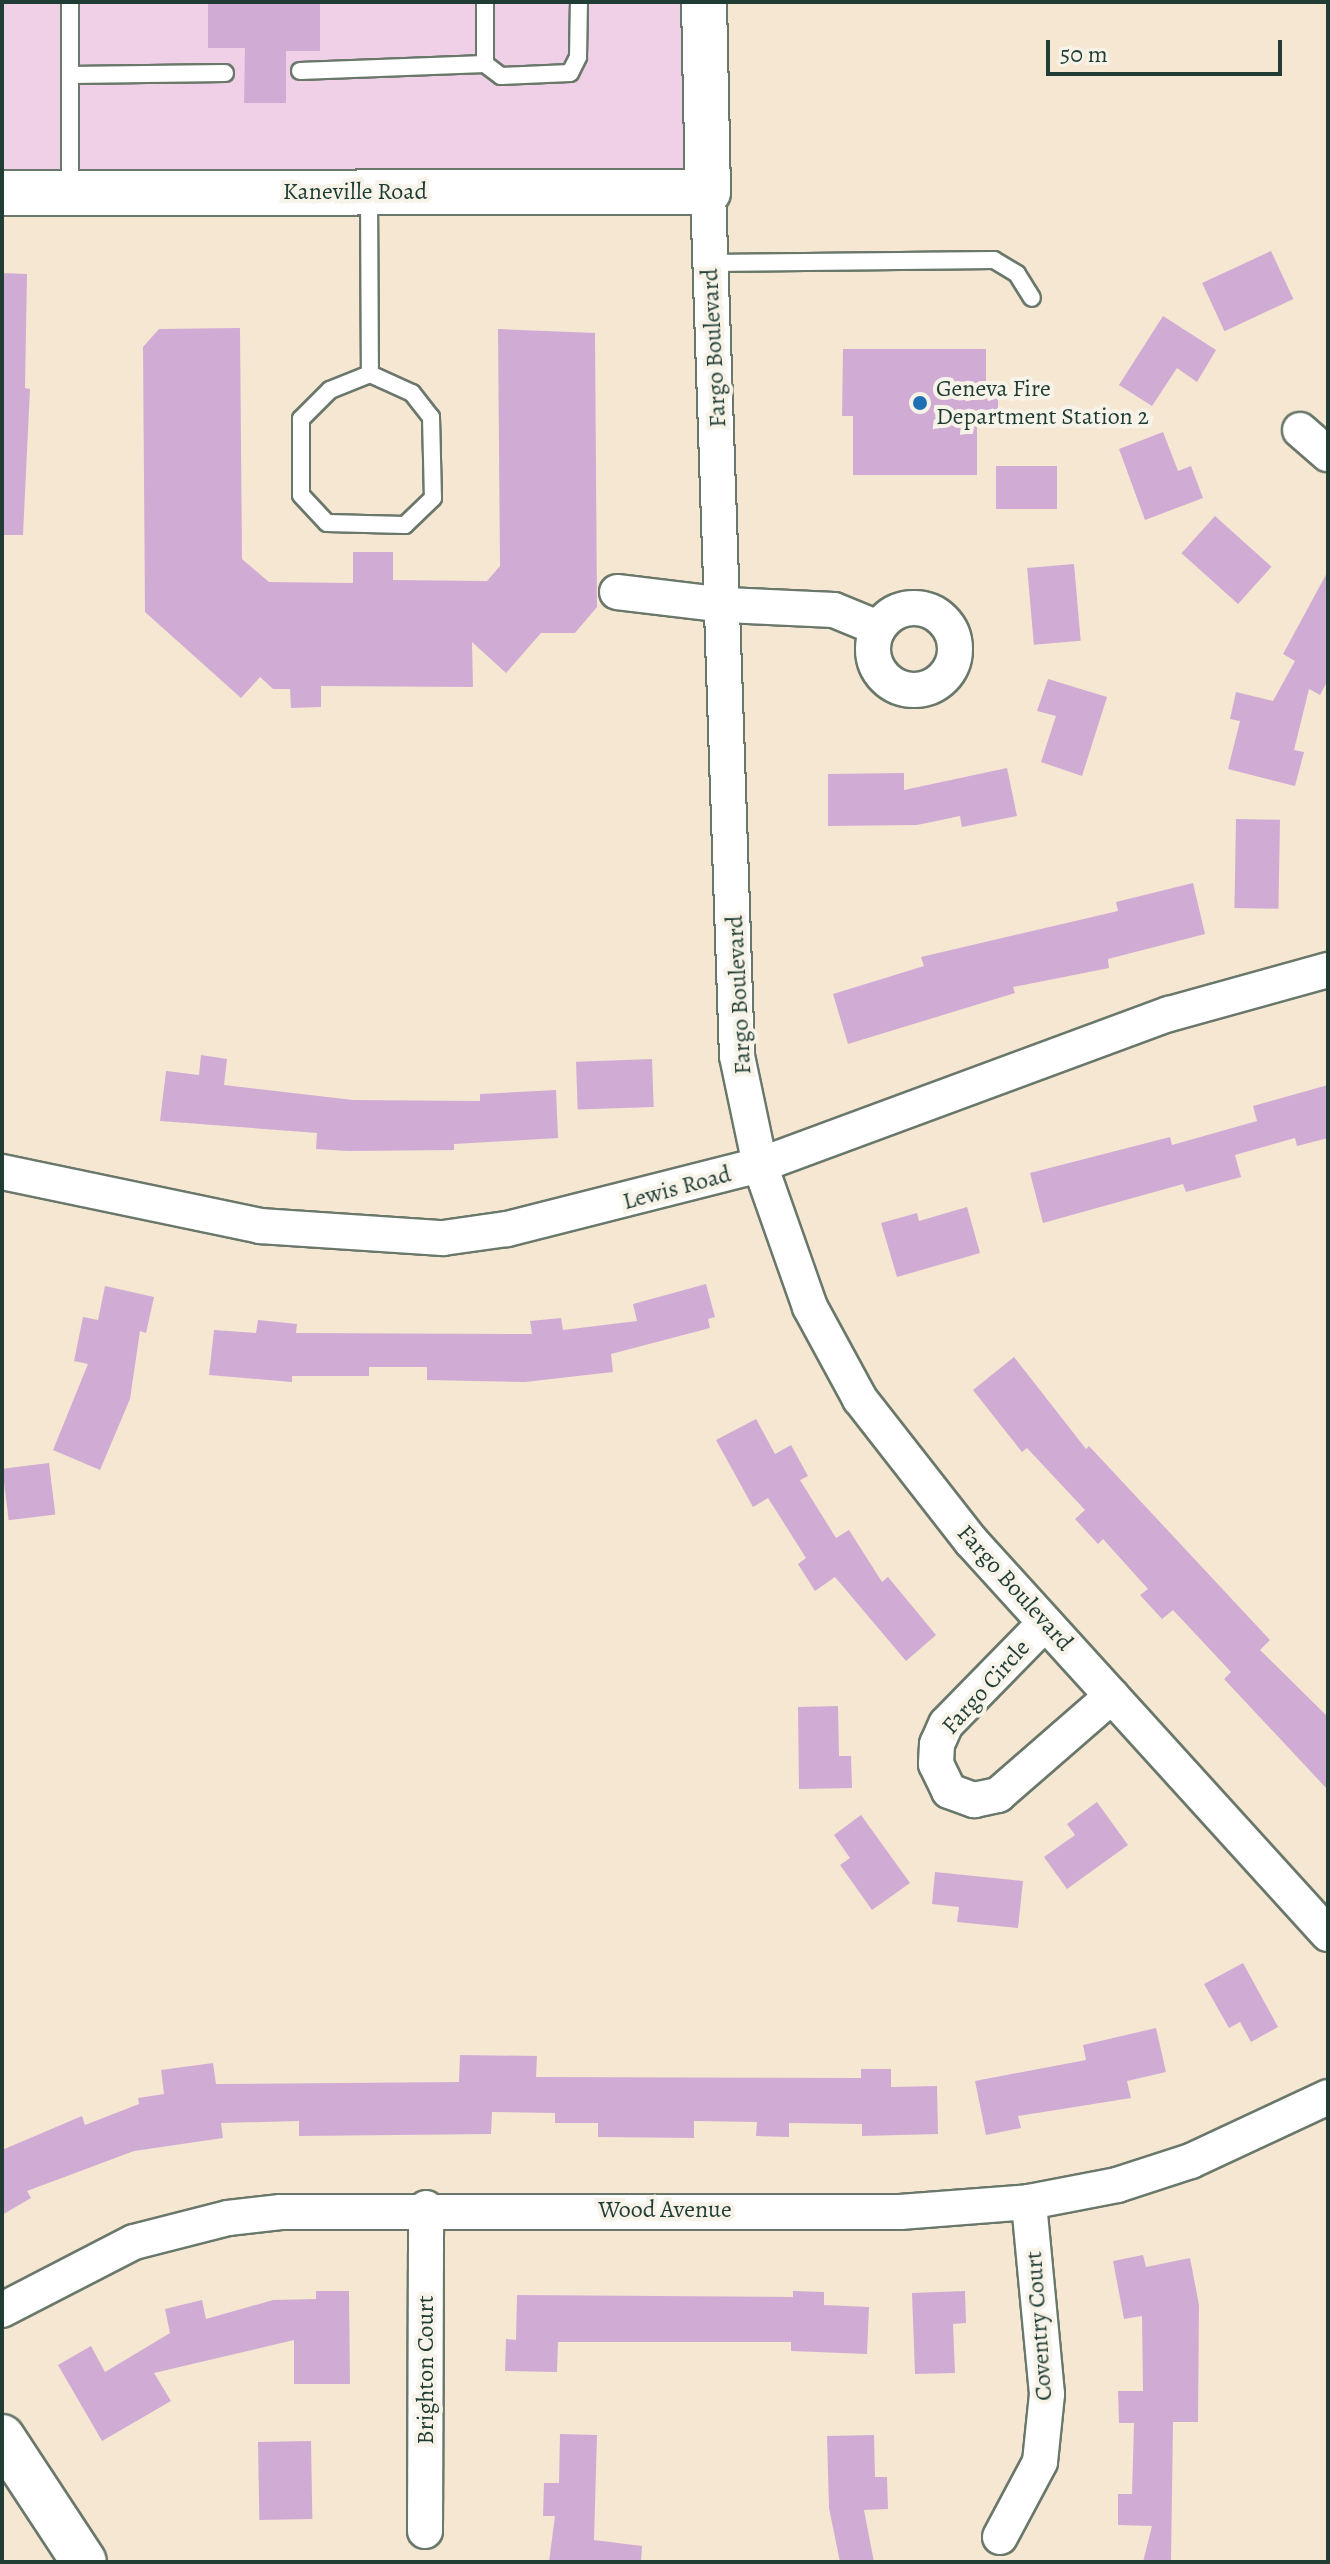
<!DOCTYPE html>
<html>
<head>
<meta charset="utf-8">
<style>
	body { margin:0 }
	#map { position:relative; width:1330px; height:2564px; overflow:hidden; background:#f5e7d2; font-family:Alegreya,serif }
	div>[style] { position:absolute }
	.built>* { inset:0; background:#efd0e6; transform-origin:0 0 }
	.building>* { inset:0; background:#d0acd5; transform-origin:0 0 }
	.roads { filter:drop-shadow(2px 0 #6a786b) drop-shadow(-2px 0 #6a786b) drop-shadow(0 2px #6a786b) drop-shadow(0 -2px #6a786b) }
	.service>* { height:16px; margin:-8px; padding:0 8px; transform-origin:8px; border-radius:8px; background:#fff }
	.minor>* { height:34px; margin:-17px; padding:0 17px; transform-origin:17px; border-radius:17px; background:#fff }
	.minor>.ring { margin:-17px; padding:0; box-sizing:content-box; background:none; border:34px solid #fff; border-radius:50% }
	.secondary>* { height:44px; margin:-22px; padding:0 22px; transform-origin:22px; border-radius:22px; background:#fff }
	.dots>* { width:22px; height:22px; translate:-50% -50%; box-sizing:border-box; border:4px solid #f7f3e8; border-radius:50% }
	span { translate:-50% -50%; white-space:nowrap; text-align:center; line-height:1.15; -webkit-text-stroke:8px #f7f3e8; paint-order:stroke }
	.street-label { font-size:24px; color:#1f3d34 }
	.poi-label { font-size:24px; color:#1f3d34 }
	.left { translate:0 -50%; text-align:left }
	.frame { position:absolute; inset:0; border:4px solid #1f3d34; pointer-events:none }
	.scale { position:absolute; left:1046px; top:40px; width:236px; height:36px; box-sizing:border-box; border:4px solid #1f3d34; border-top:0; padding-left:10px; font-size:24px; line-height:28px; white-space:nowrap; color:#1f3d34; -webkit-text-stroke:6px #f7f3e8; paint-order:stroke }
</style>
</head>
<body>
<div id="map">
	<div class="built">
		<i style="left:2px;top:2px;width:694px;height:182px"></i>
	</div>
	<div class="building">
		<i style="clip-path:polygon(208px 2px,320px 2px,320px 51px,286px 51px,286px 103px,244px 103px,245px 48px,208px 48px)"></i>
		<i style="left:1271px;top:251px;width:53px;height:76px;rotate:65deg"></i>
		<i style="clip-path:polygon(2px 273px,27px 274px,25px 388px,30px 389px,23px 535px,2px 535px)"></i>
		<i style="clip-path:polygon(1163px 316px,1216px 350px,1197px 382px,1177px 368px,1152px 406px,1119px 385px)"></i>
		<i style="clip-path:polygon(240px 328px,242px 559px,269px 582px,353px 583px,353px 552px,393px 552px,393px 580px,487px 581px,500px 566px,498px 329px,595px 333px,597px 607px,575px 633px,541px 633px,506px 673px,472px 642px,473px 687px,321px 686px,321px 707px,291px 708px,290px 689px,273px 689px,260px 677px,241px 698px,145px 612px,143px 347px,159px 329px)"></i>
		<i style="clip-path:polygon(843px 349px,986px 349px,986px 384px,998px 384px,998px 412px,977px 412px,977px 475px,853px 475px,853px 416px,842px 416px)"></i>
		<i style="clip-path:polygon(1163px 432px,1178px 471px,1191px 466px,1203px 498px,1145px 520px,1119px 449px)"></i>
		<i style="left:1057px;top:466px;width:43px;height:61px;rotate:90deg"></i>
		<i style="left:1215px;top:516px;width:76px;height:50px;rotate:42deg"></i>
		<i style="left:1074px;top:564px;width:77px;height:47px;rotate:85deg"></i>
		<i style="clip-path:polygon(1328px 571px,1328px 680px,1320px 695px,1309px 689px,1294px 750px,1304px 752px,1295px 786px,1228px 769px,1240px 721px,1230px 719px,1236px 692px,1273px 701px,1295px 661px,1283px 654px)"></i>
		<i style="clip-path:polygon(1048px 679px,1107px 697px,1082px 776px,1041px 762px,1056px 716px,1037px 711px)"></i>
		<i style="clip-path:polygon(1007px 768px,1017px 816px,962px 827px,960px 816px,917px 825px,828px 826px,828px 774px,904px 773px,904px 790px)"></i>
		<i style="left:1236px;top:819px;width:44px;height:89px;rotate:1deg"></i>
		<i style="clip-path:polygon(1193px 883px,1205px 934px,1108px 959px,1109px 968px,1013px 987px,1015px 993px,848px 1044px,833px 994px,924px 966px,921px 957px,1118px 911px,1116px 902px)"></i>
		<i style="clip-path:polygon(201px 1055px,227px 1059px,224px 1085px,353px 1100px,480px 1101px,480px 1094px,556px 1090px,558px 1138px,454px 1144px,454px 1150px,348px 1151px,316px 1149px,317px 1133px,160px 1121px,166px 1071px,199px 1075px)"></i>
		<i style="left:652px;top:1059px;width:48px;height:76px;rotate:88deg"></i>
		<i style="clip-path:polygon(1328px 1085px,1328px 1138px,1297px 1146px,1295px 1138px,1235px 1155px,1241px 1177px,1186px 1192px,1183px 1184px,1043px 1223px,1030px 1173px,1170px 1137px,1172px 1145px,1257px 1121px,1253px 1106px)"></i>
		<i style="clip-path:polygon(967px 1207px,980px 1253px,897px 1277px,881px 1223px,917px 1213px,919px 1221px)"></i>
		<i style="clip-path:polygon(706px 1284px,715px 1317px,708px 1319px,710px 1328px,611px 1354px,613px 1372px,525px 1382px,427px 1380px,427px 1367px,369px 1367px,369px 1376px,292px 1376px,292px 1382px,209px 1375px,214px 1330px,256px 1333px,258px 1320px,297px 1324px,296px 1333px,532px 1334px,530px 1321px,561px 1318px,563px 1330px,637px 1321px,633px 1304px)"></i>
		<i style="clip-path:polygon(105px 1286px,154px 1297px,146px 1333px,140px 1331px,130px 1399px,100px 1470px,53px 1450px,88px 1364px,74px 1361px,83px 1317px,98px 1320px)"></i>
		<i style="clip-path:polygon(1014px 1357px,1086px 1449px,1089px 1446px,1270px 1640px,1260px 1650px,1328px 1717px,1328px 1790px,1224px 1679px,1231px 1672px,1173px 1610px,1162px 1619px,1140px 1595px,1148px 1589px,1103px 1539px,1098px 1544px,1075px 1519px,1085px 1510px,1027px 1448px,1022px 1452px,973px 1390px)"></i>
		<i style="clip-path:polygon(756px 1419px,775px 1454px,791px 1445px,808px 1476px,800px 1480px,836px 1538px,849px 1530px,882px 1582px,888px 1577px,936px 1635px,906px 1661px,835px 1577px,815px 1591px,798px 1564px,806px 1558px,768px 1498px,753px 1507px,716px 1440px)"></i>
		<i style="left:49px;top:1463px;width:52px;height:47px;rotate:83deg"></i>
		<i style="clip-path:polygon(838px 1706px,839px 1756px,851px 1756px,852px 1788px,799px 1789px,798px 1707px)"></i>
		<i style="clip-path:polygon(1097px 1802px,1128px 1845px,1067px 1889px,1044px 1857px,1075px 1835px,1067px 1824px)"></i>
		<i style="clip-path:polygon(861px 1815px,910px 1883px,872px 1910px,840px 1865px,850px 1858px,834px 1835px)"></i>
		<i style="clip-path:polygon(935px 1872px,1023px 1881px,1018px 1928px,957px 1922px,959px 1907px,932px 1904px)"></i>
		<i style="clip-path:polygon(1243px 1963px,1278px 2027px,1251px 2042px,1240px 2022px,1229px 2028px,1204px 1984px)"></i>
		<i style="clip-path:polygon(1156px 2028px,1166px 2072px,1127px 2081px,1131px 2098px,1018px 2116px,1021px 2128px,986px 2135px,975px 2081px,1086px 2060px,1083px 2045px)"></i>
		<i style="clip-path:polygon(460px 2055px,537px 2056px,536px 2077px,861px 2078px,861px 2069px,891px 2069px,891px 2087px,937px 2086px,938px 2134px,862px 2136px,862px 2124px,789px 2123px,789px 2137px,756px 2136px,757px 2122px,694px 2121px,694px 2138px,598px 2137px,598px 2123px,555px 2123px,555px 2113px,492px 2112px,491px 2134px,299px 2136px,299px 2121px,221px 2123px,223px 2138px,134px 2151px,27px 2191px,31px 2198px,2px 2215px,2px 2150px,82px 2116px,85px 2125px,139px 2104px,138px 2098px,164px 2094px,161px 2070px,213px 2063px,216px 2084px,459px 2082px)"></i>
		<i style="clip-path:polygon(1143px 2255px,1146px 2267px,1190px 2258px,1199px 2305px,1198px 2422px,1173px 2422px,1171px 2562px,1143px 2562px,1152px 2526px,1118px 2525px,1118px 2494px,1132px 2494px,1134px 2423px,1119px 2423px,1118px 2391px,1143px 2391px,1142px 2316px,1124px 2319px,1113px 2261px)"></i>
		<i style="clip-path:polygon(316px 2291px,349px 2291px,350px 2384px,294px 2384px,294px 2340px,154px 2373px,171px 2401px,102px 2441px,58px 2365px,91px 2346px,105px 2372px,170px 2333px,165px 2309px,202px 2300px,206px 2319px,273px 2300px,316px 2299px)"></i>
		<i style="clip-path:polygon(793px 2291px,824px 2292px,824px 2305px,869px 2307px,867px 2354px,791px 2351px,791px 2342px,558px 2342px,557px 2372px,505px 2371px,506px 2339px,516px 2340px,517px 2295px,793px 2297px)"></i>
		<i style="clip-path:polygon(965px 2291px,966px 2323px,953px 2324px,955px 2373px,915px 2374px,912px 2293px)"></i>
		<i style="clip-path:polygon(560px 2434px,597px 2435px,594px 2540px,642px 2546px,641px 2562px,549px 2562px,555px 2516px,543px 2516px,544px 2483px,559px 2483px)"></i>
		<i style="clip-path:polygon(874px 2435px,875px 2477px,887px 2477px,888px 2509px,864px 2510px,874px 2562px,840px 2562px,829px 2508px,827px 2436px)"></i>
		<i style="left:311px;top:2441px;width:78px;height:53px;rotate:89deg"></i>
	</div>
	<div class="roads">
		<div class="service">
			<i style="left:485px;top:2px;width:62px;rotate:90deg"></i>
			<i style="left:485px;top:64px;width:20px;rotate:37deg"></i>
			<i style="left:501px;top:76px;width:69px;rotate:-2.5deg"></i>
			<i style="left:570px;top:73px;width:18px;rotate:-63deg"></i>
			<i style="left:578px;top:57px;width:55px;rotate:-89deg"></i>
			<i style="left:300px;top:71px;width:185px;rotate:-2.2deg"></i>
			<i style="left:70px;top:75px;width:155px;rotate:-0.7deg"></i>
			<i style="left:70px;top:191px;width:189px;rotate:-90deg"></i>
			<i style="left:369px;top:194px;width:180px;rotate:89.7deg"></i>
			<i style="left:711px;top:263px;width:283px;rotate:-0.6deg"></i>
			<i style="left:994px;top:260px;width:27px;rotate:31deg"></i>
			<i style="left:1017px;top:274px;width:28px;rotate:58deg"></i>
			<i style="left:370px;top:374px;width:46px;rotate:24.3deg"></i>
			<i style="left:412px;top:393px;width:31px;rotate:52deg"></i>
			<i style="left:431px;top:417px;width:81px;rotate:88.6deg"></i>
			<i style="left:433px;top:498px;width:39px;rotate:136deg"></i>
			<i style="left:405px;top:525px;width:78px;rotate:-178.5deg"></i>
			<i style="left:327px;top:523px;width:38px;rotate:-133deg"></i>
			<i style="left:301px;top:495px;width:76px;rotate:-90deg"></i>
			<i style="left:301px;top:419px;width:41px;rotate:-45deg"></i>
			<i style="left:330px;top:390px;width:43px;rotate:-21.8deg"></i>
		</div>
		<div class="minor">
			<i style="left:708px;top:192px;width:864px;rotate:88.08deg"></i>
			<i style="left:737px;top:1056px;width:111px;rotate:78.1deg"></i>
			<i style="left:760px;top:1165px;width:151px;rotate:70.6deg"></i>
			<i style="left:810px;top:1307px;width:105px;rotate:61.5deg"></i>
			<i style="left:860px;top:1399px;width:180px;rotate:52deg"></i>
			<i style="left:971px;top:1541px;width:531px;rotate:47.75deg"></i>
			<i style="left:1300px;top:430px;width:37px;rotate:41deg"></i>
			<i style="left:617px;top:592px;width:110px;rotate:6.8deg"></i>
			<i style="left:726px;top:605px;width:108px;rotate:2.7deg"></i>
			<i style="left:834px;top:610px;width:48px;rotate:22.2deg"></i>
			<i class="ring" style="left:873px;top:608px;width:48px;height:48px"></i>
			<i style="left:2px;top:1172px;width:264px;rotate:11.8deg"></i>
			<i style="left:260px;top:1226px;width:183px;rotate:3.8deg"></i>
			<i style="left:443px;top:1238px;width:65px;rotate:-8deg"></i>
			<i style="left:507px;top:1229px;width:261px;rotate:-14.2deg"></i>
			<i style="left:760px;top:1165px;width:436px;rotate:-20.3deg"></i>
			<i style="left:1169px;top:1014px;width:165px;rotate:-15.5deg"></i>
			<i style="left:1045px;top:1623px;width:141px;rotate:134.4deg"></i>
			<i style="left:946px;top:1724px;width:22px;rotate:114deg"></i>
			<i style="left:937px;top:1744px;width:20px;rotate:93deg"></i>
			<i style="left:936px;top:1764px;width:30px;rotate:64deg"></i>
			<i style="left:949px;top:1791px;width:27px;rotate:20deg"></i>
			<i style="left:974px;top:1800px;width:25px;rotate:-12deg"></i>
			<i style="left:998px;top:1795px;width:151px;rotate:-41deg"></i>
			<i style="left:2px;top:2310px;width:148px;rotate:-27.3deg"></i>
			<i style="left:134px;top:2242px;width:97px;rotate:-14.3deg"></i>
			<i style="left:228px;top:2218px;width:53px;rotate:-6.5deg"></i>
			<i style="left:281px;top:2212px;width:619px"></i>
			<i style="left:900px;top:2212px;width:129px;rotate:-4.4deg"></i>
			<i style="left:1029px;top:2202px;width:90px;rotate:-10.9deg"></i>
			<i style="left:1117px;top:2185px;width:78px;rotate:-18deg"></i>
			<i style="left:1191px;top:2161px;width:151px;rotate:-25deg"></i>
			<i style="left:425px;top:2531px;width:323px;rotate:-89.8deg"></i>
			<i style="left:1000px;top:2537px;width:85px;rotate:-61.9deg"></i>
			<i style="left:1040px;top:2462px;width:68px;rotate:-84.1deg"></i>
			<i style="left:1047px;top:2394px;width:193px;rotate:-95.4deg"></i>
		</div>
		<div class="secondary">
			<i style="left:2px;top:193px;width:706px;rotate:-0.08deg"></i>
			<i style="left:708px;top:192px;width:190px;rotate:-91.2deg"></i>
			<i style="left:2px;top:2437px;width:149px;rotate:56.7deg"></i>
		</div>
	</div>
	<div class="dots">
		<i style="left:920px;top:403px;background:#1f6fb2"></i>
	</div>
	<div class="street-label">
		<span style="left:355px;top:192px">Kaneville Road</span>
		<span style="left:714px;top:348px;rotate:-93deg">Fargo Boulevard</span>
		<span style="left:739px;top:995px;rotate:-93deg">Fargo Boulevard</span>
		<span style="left:677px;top:1188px;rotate:-15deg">Lewis Road</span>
		<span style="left:1015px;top:1588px;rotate:48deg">Fargo Boulevard</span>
		<span style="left:986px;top:1687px;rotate:-48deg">Fargo Circle</span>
		<span style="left:665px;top:2210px">Wood Avenue</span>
		<span style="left:1039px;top:2326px;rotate:-94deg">Coventry Court</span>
		<span style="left:426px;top:2370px;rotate:-90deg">Brighton Court</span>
	</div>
	<div class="poi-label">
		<span class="left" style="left:936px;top:403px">Geneva Fire<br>Department Station 2</span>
	</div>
	<div class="frame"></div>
	<div class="scale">50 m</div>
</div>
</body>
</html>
